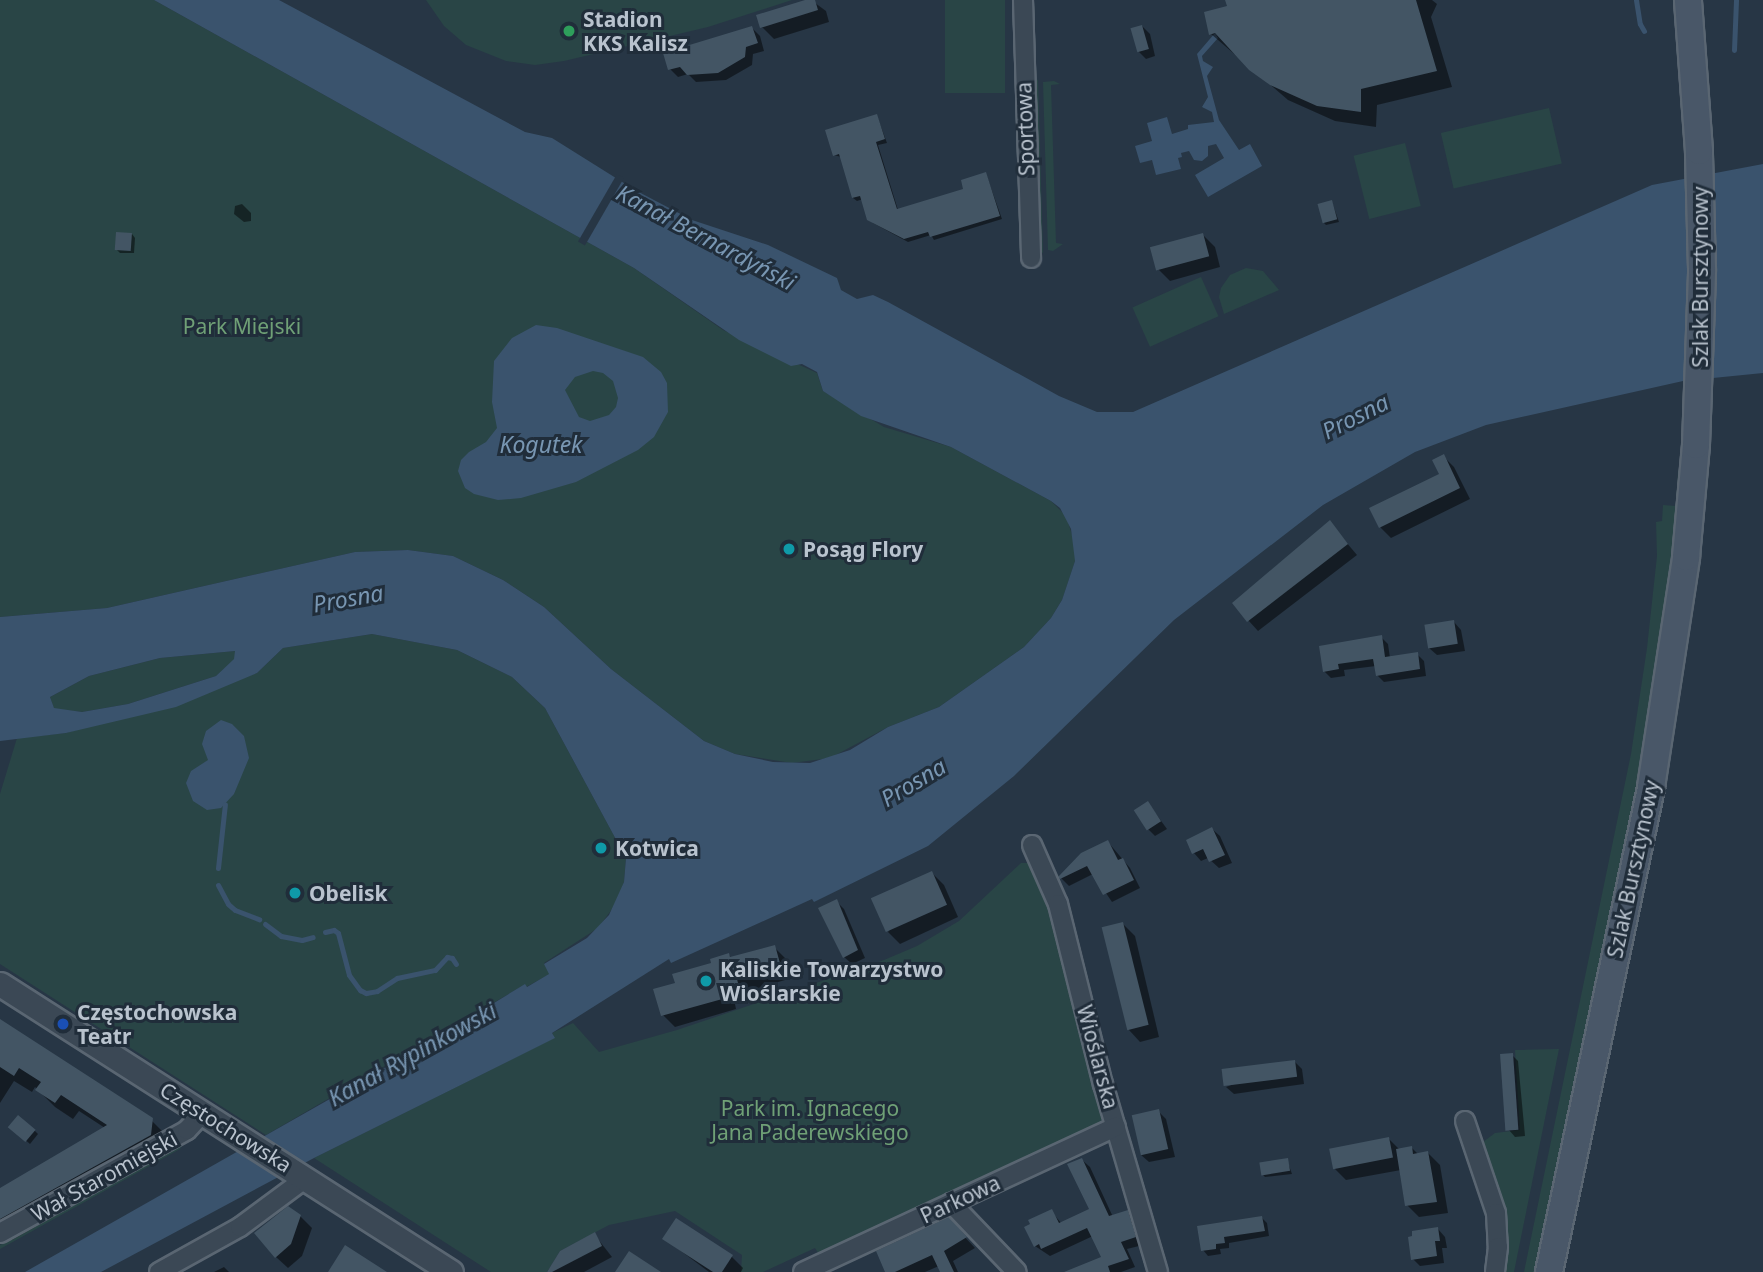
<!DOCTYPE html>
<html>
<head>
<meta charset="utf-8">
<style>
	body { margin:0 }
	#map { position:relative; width:1763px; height:1272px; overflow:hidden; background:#273645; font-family:"Noto Sans",sans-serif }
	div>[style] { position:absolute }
	.green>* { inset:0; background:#294546; transform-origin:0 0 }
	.water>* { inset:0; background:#3a536d }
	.pier>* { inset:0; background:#273645; transform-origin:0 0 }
	.shadow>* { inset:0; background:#0007 }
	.stream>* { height:5px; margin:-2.5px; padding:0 2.5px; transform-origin:2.5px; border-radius:2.5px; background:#3a536d }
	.building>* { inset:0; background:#435564; transform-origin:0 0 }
	.roads { filter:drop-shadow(2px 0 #5a6672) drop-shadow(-2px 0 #5a6672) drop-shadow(0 2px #5a6672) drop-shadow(0 -2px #5a6672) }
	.minor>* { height:18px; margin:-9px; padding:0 9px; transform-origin:9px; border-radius:9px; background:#3b4855 }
	.tertiary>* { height:23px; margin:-11.5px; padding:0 11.5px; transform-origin:11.5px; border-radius:11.5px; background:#3b4855 }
	.secondary>* { height:26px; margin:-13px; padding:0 13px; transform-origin:13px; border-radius:13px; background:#495768 }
	.dots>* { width:19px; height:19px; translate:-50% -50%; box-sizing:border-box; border:4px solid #202d3a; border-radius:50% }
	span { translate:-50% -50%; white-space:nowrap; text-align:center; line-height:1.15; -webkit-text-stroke:6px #202d3a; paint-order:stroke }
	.poi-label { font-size:21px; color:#b9c3ce; font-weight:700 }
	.left { translate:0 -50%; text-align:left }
	.street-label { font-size:21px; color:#b9c3ce }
	.park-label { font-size:21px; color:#6fa076 }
	.water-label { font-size:23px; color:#7896b2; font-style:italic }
</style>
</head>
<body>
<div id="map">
	<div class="green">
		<i style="clip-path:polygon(0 0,154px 0,634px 268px,723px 330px,817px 373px,823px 391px,884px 427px,951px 447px,1051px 501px,1066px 516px,1075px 544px,1075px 561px,1062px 600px,1051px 618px,1024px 647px,939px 707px,888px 727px,830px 758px,792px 763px,735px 754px,704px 741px,611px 669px,544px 607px,503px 580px,453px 556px,408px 550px,355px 552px,107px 608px,0 617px)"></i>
		<i style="clip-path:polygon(426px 0,792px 0,708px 27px,564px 61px,535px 65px,506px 61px,466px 45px,444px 26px)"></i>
		<i style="left:945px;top:0;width:60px;height:93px"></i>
		<i style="clip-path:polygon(1038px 79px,1043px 253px,1039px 251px,1033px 87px)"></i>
		<i style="clip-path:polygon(1054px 81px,1060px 84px,1051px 85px,1056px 243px,1063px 244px,1053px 251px,1048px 250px,1043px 82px)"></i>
		<i style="left:1549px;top:108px;width:57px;height:111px;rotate:77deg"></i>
		<i style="left:1405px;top:143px;width:65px;height:53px;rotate:76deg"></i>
		<i style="clip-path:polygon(1246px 268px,1263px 271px,1279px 290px,1224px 314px,1219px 297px,1221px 288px,1230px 275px)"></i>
		<i style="left:1201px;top:277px;width:43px;height:75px;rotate:66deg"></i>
		<i style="clip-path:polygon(1678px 470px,1686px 470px,1648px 760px,1539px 1272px,1524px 1272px,1631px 754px,1647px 648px,1657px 556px,1656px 522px,1662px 521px,1663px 505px,1676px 506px)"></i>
		<i style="clip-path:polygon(372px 634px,457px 650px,512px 677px,545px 708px,626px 858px,624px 882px,618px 901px,598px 928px,544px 963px,550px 974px,526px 987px,524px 985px,266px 1135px,0 964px,0 794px,17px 738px,66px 733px,257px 673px,283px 648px)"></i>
		<i style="clip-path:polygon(235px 651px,235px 659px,216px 676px,128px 704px,82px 712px,54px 709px,50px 697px,89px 676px,160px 658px)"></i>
		<i style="clip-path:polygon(1021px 863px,1028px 863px,1038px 874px,1049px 894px,1104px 1111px,1101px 1122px,1095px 1129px,820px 1256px,815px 1248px,763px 1272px,741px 1272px,742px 1255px,675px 1211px,609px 1225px,560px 1251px,547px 1272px,491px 1272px,314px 1158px,554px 1038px,552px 1033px,573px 1023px,599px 1052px,677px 1030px,884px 960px,917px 946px,959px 921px)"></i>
		<i style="clip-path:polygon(1559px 1049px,1514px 1272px,1503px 1272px,1506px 1242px,1483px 1142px,1495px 1133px,1520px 1130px,1515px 1050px)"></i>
		<i style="clip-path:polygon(183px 1144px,180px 1149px,0 1249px,0 1245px)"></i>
	</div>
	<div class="water">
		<i style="clip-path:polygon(evenodd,154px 0,279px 0,525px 132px,552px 138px,635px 190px,692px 220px,768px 245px,837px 278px,841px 290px,857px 299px,873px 295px,888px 302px,1059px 396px,1097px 412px,1133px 412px,1652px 185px,1763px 164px,1763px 373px,1683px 381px,1486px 425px,1415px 452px,1323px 505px,1174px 620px,1014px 776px,928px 846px,814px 902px,812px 899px,671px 963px,669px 959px,552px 1033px,555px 1038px,314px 1158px,101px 1272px,25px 1272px,425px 1045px,525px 984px,527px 987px,549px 974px,544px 964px,587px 938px,609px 915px,624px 882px,626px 858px,545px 708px,512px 677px,457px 650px,372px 634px,283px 648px,257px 673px,176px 707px,66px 733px,0 741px,0 617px,107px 608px,355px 552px,408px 550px,453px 556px,503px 580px,544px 607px,611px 669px,704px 741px,735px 754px,773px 762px,810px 763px,850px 750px,888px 727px,939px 707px,1024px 647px,1051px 618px,1062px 600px,1075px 561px,1071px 529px,1060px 508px,1051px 501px,951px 447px,861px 416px,823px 391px,817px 372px,802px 364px,791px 366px,739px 340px,634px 268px,154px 0,235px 651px,234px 659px,216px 676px,128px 704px,82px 712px,54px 708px,50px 697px,89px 676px,160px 658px,235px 651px)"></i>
		<i style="clip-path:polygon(1215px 33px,1218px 38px,1202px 56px,1203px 61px,1213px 67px,1207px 76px,1219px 120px,1239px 150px,1250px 144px,1262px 166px,1208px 197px,1195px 175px,1224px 158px,1216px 144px,1208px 146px,1208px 156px,1202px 161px,1194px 160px,1189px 151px,1181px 153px,1182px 157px,1178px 158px,1181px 169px,1156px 175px,1152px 160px,1140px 163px,1135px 146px,1152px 141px,1147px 123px,1167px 117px,1172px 134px,1188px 129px,1188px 125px,1214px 122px,1212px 112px,1202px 107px,1208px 97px,1197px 54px)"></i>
		<i style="clip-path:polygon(evenodd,536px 325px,557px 328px,643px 357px,661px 372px,667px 383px,668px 412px,654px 437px,638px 450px,576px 482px,521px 498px,498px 500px,474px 494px,465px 488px,458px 471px,461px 460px,469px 452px,486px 442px,497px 428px,492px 402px,494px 361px,512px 338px,536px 325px,593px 371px,603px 373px,613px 381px,618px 398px,616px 407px,609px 415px,590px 421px,579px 417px,565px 390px,575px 377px,593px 371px)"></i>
		<i style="clip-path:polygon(221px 720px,232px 724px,244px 736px,249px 758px,234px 794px,221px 808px,207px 810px,193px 801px,186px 783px,191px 771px,208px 760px,202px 744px,206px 731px)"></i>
	</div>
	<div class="pier">
		<i style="left:617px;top:174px;width:8px;height:78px;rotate:30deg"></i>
	</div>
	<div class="shadow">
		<i style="clip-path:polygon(811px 0,826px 11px,829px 22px,774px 39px,762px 27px)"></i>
		<i style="clip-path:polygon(1227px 0,1432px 0,1437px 4px,1431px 17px,1452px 87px,1377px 105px,1376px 127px,1335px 121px,1288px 100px,1211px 34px,1229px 7px)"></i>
		<i style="clip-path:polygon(1142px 26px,1150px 34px,1155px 56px,1146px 59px,1138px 51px)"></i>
		<i style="clip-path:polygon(752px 28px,760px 36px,764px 51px,753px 54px,752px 65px,726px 80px,696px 82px,688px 74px,678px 77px,670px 69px)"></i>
		<i style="clip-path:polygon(877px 116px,887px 143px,878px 145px,898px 210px,965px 190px,986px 174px,1002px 219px,934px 240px,931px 235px,908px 242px,873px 223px,863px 199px,857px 201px,853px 198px,841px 157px,834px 155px)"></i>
		<i style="clip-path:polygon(1332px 202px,1339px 222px,1326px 225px,1323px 222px)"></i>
		<i style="clip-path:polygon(242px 204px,251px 213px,251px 221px,244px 222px,234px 214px,235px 206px)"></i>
		<i style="clip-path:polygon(132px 234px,135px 238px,134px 253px,120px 253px,117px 250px)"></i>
		<i style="clip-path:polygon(1203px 235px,1215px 247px,1220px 267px,1170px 281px,1158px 269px)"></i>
		<i style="clip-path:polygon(1443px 456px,1454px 467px,1470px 499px,1391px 538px,1380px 527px,1442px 475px)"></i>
		<i style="clip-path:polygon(1330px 523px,1357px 555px,1258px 631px,1248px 620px,1272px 573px,1270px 571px)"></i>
		<i style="clip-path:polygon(1454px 622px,1461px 630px,1465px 651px,1437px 655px,1429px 648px)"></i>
		<i style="clip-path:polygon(1381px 637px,1388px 644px,1390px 658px,1417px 654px,1424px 661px,1426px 676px,1384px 682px,1377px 675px,1376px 666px,1344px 670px,1345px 676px,1331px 678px,1324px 671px)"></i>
		<i style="clip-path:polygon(1148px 803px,1167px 829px,1155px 836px,1148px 829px)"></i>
		<i style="clip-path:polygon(1212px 829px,1220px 836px,1232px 863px,1219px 868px,1208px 858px,1201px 861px,1194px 853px)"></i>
		<i style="clip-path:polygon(1108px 842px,1130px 868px,1140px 888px,1112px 902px,1093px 874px,1069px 886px,1061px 878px)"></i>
		<i style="clip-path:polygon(932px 873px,944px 885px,958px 917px,900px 944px,888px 932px)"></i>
		<i style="clip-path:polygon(836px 901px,844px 909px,865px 958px,852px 964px,844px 957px)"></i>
		<i style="clip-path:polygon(1123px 924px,1135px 936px,1159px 1037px,1140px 1042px,1129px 1030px)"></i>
		<i style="clip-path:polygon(774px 947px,786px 959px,792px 978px,748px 991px,749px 995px,734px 999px,736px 1009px,675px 1027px,663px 1015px,677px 984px,729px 955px,732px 959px)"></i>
		<i style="clip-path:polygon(0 1022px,151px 1120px,169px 1138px,168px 1153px,12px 1240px,0 1228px,0 1189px,105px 1128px,79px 1111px,73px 1119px,55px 1107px,35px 1087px,32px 1092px,14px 1081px,0 1103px)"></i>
		<i style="clip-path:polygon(1512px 1055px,1518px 1061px,1525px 1136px,1515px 1137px,1509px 1130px)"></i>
		<i style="clip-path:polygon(1294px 1061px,1302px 1069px,1304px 1084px,1234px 1094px,1226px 1087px)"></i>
		<i style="clip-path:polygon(1158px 1111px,1166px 1119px,1175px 1157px,1149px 1162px,1141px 1155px)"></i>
		<i style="clip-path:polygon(15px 1131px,35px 1131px,38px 1134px,30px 1144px)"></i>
		<i style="clip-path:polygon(1389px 1139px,1400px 1150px,1412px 1148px,1419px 1155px,1428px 1153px,1440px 1165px,1448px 1213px,1419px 1217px,1407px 1205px,1401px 1170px,1346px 1180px,1334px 1168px)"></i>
		<i style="clip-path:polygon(1082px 1160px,1090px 1167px,1113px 1217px,1128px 1212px,1135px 1220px,1143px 1245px,1127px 1249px,1135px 1267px,1121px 1272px,1075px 1272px,1103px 1258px,1093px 1236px,1050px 1256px,1035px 1246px,1051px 1211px,1062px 1224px,1091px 1210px)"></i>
		<i style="clip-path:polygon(1287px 1160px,1292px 1174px,1265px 1177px,1262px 1174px)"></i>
		<i style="clip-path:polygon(300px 1216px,312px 1228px,302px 1256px,288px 1268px,276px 1257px)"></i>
		<i style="clip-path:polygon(1262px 1218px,1267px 1223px,1269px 1236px,1229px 1243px,1229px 1248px,1220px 1249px,1221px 1254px,1208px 1256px,1203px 1250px,1199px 1228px)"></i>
		<i style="clip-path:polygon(948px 1219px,975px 1248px,953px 1261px,958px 1272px,942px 1272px,939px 1266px,925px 1272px,887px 1272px)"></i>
		<i style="clip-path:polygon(1438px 1229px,1445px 1237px,1447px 1248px,1442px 1248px,1444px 1263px,1420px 1266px,1413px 1259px)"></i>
		<i style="clip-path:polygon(594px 1234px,612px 1257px,584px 1272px,547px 1272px,561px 1253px)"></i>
		<i style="clip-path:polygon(665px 1239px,732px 1257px,743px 1268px,741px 1272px,709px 1272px)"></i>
		<i style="clip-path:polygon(224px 1267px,229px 1272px,214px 1272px)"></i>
	</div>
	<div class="stream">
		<i style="left:1636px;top:0;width:24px;rotate:81deg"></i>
		<i style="left:1640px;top:24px;width:8px;rotate:60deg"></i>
		<i style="left:1734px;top:50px;width:50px;rotate:-87.7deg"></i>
		<i style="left:218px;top:868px;width:64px;rotate:-83.8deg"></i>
		<i style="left:218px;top:885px;width:21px;rotate:62deg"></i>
		<i style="left:228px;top:904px;width:9px;rotate:41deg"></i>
		<i style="left:235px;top:910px;width:26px;rotate:21deg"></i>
		<i style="left:265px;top:924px;width:20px;rotate:37deg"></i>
		<i style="left:281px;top:936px;width:21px;rotate:11deg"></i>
		<i style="left:302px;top:940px;width:11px;rotate:-15deg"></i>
		<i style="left:325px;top:932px;width:9px;rotate:-13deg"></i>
		<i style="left:334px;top:930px;width:5px;rotate:37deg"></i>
		<i style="left:338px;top:933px;width:43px;rotate:75.3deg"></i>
		<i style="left:349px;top:975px;width:19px;rotate:54deg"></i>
		<i style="left:360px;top:990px;width:7px;rotate:27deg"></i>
		<i style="left:366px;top:993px;width:11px;rotate:-10deg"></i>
		<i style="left:377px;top:991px;width:24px;rotate:-33deg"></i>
		<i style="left:397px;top:978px;width:39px;rotate:-12deg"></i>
		<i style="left:435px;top:970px;width:18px;rotate:-47deg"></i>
		<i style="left:447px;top:957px;width:5px;rotate:11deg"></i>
		<i style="left:452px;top:958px;width:7px;rotate:56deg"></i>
	</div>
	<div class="building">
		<i style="clip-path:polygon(805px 0,815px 0,818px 10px,760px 28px,756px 15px)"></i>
		<i style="clip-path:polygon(1225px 0,1416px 0,1437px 71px,1361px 89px,1361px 112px,1317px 106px,1270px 85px,1249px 70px,1215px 33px,1209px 35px,1204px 12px,1227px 6px)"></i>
		<i style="left:1142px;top:25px;width:25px;height:12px;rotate:74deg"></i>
		<i style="clip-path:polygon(752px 26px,758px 43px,746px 47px,745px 57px,718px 73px,687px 75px,680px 67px,668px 70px,663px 53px)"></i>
		<i style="clip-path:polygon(877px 114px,885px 139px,876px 142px,897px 209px,963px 189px,961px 180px,986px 172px,1000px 216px,930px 237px,928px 232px,904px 239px,867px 220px,860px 196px,852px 198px,839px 154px,833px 156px,825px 130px)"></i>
		<i style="left:1332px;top:200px;width:20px;height:15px;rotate:75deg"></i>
		<i style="left:116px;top:232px;width:16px;height:18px;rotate:4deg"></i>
		<i style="left:1203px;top:233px;width:24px;height:55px;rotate:75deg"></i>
		<i style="clip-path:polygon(1444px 454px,1460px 488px,1379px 528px,1369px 508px,1439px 474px,1432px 460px)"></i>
		<i style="clip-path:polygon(1330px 520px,1348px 544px,1247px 622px,1232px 603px)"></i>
		<i style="left:1454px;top:620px;width:24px;height:30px;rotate:81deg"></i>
		<i style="clip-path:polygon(1382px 635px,1385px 657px,1418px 652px,1420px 669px,1376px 676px,1373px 659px,1338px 664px,1339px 669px,1323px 672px,1319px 646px)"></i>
		<i style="left:1148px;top:801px;width:24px;height:17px;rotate:57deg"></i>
		<i style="clip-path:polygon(1212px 827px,1225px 855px,1209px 862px,1203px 849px,1192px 854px,1186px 840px)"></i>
		<i style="clip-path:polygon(1108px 840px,1118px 860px,1123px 858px,1134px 880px,1103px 895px,1087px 866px,1060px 879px,1058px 877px,1081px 853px)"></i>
		<i style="left:932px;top:871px;width:37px;height:67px;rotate:66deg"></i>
		<i style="clip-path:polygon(837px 899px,858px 950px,843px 958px,818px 908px)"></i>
		<i style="left:1123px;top:922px;width:106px;height:22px;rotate:76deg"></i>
		<i style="clip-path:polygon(775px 945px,781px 967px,737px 979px,738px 983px,723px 987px,726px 998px,661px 1016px,653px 989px,675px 983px,672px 974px,711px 963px,710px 959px,729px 953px,730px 957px)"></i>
		<i style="clip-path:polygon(0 1019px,153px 1118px,151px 1135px,0 1219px,0 1188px,107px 1125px,61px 1095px,55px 1103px,35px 1090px,41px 1082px,19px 1068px,14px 1076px,0 1067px)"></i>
		<i style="left:1513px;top:1053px;width:77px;height:13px;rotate:86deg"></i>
		<i style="left:1295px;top:1060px;width:17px;height:74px;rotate:83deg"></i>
		<i style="left:1159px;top:1109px;width:41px;height:28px;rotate:77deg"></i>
		<i style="left:18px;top:1115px;width:23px;height:16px;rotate:40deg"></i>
		<i style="left:1389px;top:1137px;width:21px;height:61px;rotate:79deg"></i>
		<i style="clip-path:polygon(1412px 1146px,1413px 1154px,1428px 1151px,1437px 1202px,1405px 1206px,1396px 1149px)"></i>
		<i style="clip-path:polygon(1082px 1158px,1109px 1216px,1128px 1210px,1136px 1237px,1121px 1242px,1129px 1259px,1108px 1266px,1110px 1272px,1064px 1272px,1101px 1257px,1087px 1228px,1041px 1249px,1039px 1244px,1034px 1247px,1024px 1227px,1030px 1224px,1028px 1220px,1052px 1209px,1059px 1223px,1089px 1209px,1067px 1164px)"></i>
		<i style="left:1288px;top:1158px;width:13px;height:29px;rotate:81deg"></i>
		<i style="clip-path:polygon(288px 1206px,301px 1215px,291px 1244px,275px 1258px,254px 1233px)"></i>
		<i style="clip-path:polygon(1262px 1216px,1265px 1231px,1224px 1237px,1225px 1243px,1216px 1244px,1216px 1249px,1201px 1251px,1197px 1226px)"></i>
		<i style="clip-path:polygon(949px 1217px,967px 1237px,944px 1251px,954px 1272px,940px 1272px,932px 1255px,895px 1272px,885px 1272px,876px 1251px)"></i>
		<i style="clip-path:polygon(676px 1218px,733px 1255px,722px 1272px,713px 1272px,662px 1239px)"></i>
		<i style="clip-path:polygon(1438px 1227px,1440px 1241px,1435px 1241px,1437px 1256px,1411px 1260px,1408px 1237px,1412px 1236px,1412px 1231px)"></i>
		<i style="clip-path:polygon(595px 1232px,602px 1246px,552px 1272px,547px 1272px,560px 1251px)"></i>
		<i style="clip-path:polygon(345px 1245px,387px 1272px,328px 1272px)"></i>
		<i style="clip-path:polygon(629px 1251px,661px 1272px,615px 1272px)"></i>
	</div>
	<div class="roads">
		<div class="minor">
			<i style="left:1023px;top:0;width:258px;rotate:88.2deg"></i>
			<i style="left:1032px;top:845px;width:64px;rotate:66.2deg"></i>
			<i style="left:1058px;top:904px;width:186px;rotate:76deg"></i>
			<i style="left:1103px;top:1084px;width:196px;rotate:73.7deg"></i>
			<i style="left:1465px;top:1121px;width:97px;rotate:71.4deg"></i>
			<i style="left:1496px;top:1213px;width:34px;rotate:87deg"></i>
			<i style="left:1498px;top:1247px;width:25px;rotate:97deg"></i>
			<i style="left:951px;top:1203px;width:95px;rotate:46.3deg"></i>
			<i style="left:0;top:1233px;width:213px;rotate:-28.8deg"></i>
			<i style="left:187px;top:1130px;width:23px;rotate:-47deg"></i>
			<i style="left:159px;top:1272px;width:93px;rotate:-29.1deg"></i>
			<i style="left:240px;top:1227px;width:82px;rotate:-36.6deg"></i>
			<i style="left:803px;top:1272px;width:345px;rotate:-24.9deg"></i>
		</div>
		<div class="tertiary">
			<i style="left:0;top:984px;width:535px;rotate:32.56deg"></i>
		</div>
		<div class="secondary">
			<i style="left:1549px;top:1272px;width:496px;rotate:-78.1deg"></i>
			<i style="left:1651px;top:787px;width:233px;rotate:-81.3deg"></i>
			<i style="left:1686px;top:557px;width:112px;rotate:-84.9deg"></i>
			<i style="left:1696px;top:445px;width:176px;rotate:-88deg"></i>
			<i style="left:1702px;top:269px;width:118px;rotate:-91.5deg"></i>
			<i style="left:1699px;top:151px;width:151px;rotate:-94.2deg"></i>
		</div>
	</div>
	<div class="dots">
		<i style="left:569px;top:31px;background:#2e9e5b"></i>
		<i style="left:789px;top:549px;background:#0f9aa8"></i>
		<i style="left:601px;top:848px;background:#0f9aa8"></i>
		<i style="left:295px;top:893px;background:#0f9aa8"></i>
		<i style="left:706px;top:981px;background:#0f9aa8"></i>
		<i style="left:63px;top:1024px;background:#1a4fb4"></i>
	</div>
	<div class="poi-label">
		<span class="left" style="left:583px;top:31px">Stadion<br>KKS Kalisz</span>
		<span class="left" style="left:803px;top:549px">Posąg Flory</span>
		<span class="left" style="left:615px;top:848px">Kotwica</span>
		<span class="left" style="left:309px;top:893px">Obelisk</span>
		<span class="left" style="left:720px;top:981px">Kaliskie Towarzystwo<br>Wioślarskie</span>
		<span class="left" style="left:77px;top:1024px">Częstochowska<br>Teatr</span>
	</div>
	<div class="street-label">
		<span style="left:1025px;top:129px;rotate:-92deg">Sportowa</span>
		<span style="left:1700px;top:277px;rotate:-90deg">Szlak Bursztynowy</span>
		<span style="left:1633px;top:869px;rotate:-78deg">Szlak Bursztynowy</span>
		<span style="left:1098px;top:1057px;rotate:75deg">Wioślarska</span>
		<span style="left:226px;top:1127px;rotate:32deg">Częstochowska</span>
		<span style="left:104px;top:1176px;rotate:-29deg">Wał Staromiejski</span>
		<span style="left:960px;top:1199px;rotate:-25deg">Parkowa</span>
	</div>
	<div class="park-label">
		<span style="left:242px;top:326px">Park Miejski</span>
		<span style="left:810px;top:1120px">Park im. Ignacego<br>Jana Paderewskiego</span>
	</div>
	<div class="water-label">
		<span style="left:706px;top:237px;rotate:28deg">Kanał Bernardyński</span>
		<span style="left:1355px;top:416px;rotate:-27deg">Prosna</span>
		<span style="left:541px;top:444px">Kogutek</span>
		<span style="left:348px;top:598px;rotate:-10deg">Prosna</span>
		<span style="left:913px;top:782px;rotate:-31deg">Prosna</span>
		<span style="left:412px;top:1054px;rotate:-29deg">Kanał Rypinkowski</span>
	</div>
</div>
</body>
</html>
